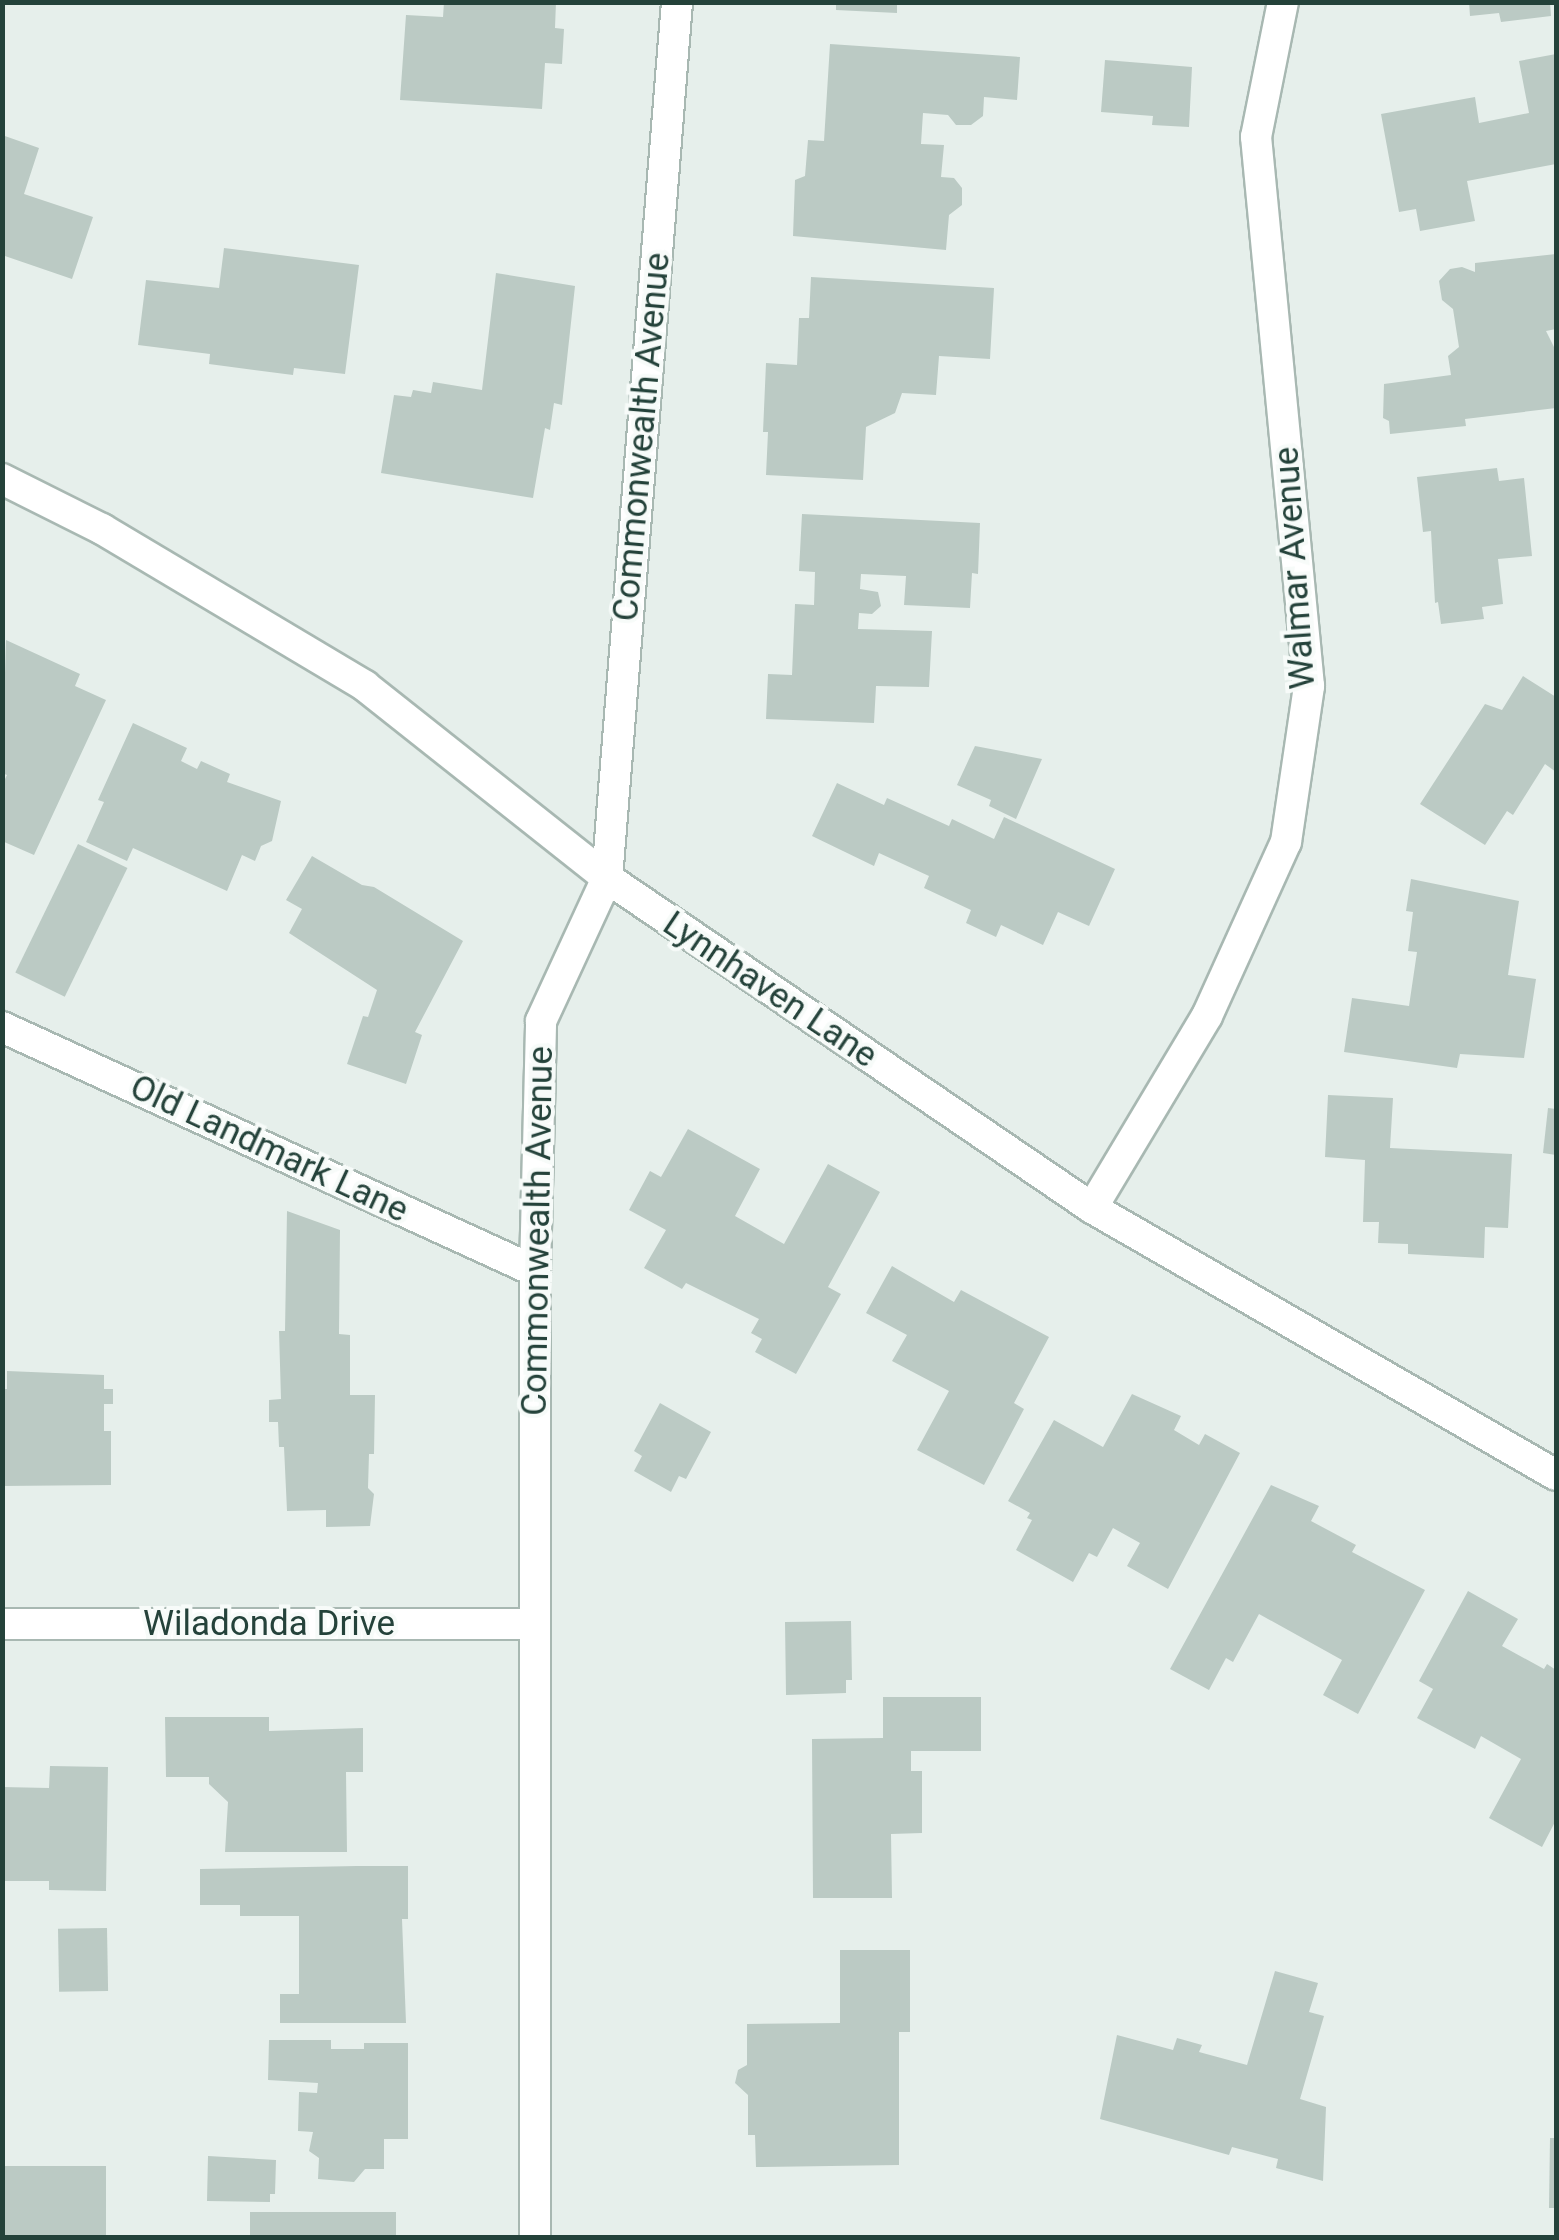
<!DOCTYPE html>
<html>
<head>
<meta charset="utf-8">
<style>
	body { margin:0 }
	#map { position:relative; width:1559px; height:2240px; overflow:hidden; background:#e6efeb; font-family:Roboto,sans-serif }
	div>[style] { position:absolute }
	.building>* { inset:0; background:#bbcac4; transform-origin:0 0 }
	.roads { filter:drop-shadow(2px 0 #a8b8b2) drop-shadow(-2px 0 #a8b8b2) drop-shadow(0 2px #a8b8b2) drop-shadow(0 -2px #a8b8b2) }
	.street>* { height:30px; margin:-15px; padding:0 15px; transform-origin:15px; border-radius:15px; background:#fff }
	.secondary>* { height:30px; margin:-15px; padding:0 15px; transform-origin:15px; border-radius:15px; background:#fff }
	span { translate:-50% -50%; white-space:nowrap; text-align:center; line-height:1.15; -webkit-text-stroke:8px #f7fbf9; paint-order:stroke }
	.street-label { font-size:35px; color:#24423a }
	.frame { position:absolute; inset:0; border:5px solid #24423a; pointer-events:none }
</style>
</head>
<body>
<div id="map">
	<div class="building">
		<i style="clip-path:polygon(444px 2px,556px 2px,555px 28px,564px 29px,562px 64px,545px 63px,542px 109px,400px 100px,406px 15px,443px 17px)"></i>
		<i style="clip-path:polygon(836px 2px,897px 2px,897px 13px,836px 10px)"></i>
		<i style="clip-path:polygon(1469px 2px,1550px 2px,1551px 16px,1501px 22px,1499px 13px,1470px 16px)"></i>
		<i style="clip-path:polygon(830px 44px,1020px 57px,1017px 100px,984px 97px,983px 116px,971px 125px,956px 125px,948px 115px,923px 113px,921px 144px,944px 145px,941px 177px,954px 178px,962px 188px,962px 205px,949px 215px,946px 250px,793px 236px,795px 180px,805px 176px,808px 140px,824px 141px)"></i>
		<i style="clip-path:polygon(1556px 54px,1556px 164px,1467px 181px,1475px 221px,1420px 231px,1416px 209px,1399px 212px,1381px 114px,1475px 97px,1479px 123px,1529px 113px,1519px 61px)"></i>
		<i style="clip-path:polygon(1105px 60px,1192px 67px,1189px 127px,1152px 125px,1153px 116px,1101px 112px)"></i>
		<i style="clip-path:polygon(2px 135px,39px 148px,24px 194px,93px 217px,72px 279px,2px 255px)"></i>
		<i style="clip-path:polygon(224px 248px,359px 265px,345px 374px,294px 368px,293px 375px,209px 364px,210px 354px,138px 345px,146px 280px,219px 288px)"></i>
		<i style="clip-path:polygon(1556px 254px,1556px 329px,1546px 331px,1556px 351px,1556px 408px,1465px 419px,1466px 426px,1390px 434px,1389px 421px,1383px 418px,1384px 384px,1451px 375px,1448px 356px,1459px 347px,1453px 309px,1442px 300px,1439px 281px,1450px 269px,1462px 267px,1475px 272px,1475px 263px)"></i>
		<i style="clip-path:polygon(496px 273px,575px 286px,562px 405px,554px 403px,550px 430px,545px 428px,533px 498px,381px 473px,394px 395px,411px 397px,413px 390px,431px 393px,433px 382px,482px 390px)"></i>
		<i style="clip-path:polygon(811px 277px,994px 288px,990px 359px,939px 356px,936px 395px,902px 393px,895px 413px,866px 427px,863px 480px,766px 475px,768px 432px,763px 432px,766px 363px,797px 365px,799px 318px,809px 318px)"></i>
		<i style="clip-path:polygon(1497px 468px,1499px 481px,1524px 478px,1532px 556px,1498px 559px,1503px 604px,1482px 607px,1484px 619px,1441px 624px,1438px 602px,1435px 603px,1431px 531px,1423px 532px,1417px 477px)"></i>
		<i style="clip-path:polygon(802px 514px,980px 523px,978px 574px,972px 573px,970px 608px,904px 605px,906px 576px,861px 574px,860px 589px,878px 592px,881px 606px,872px 614px,859px 613px,858px 629px,932px 631px,929px 687px,876px 686px,874px 723px,766px 719px,768px 674px,792px 675px,795px 604px,814px 605px,815px 572px,799px 571px)"></i>
		<i style="clip-path:polygon(6px 640px,80px 674px,75px 686px,106px 700px,34px 855px,2px 841px,2px 785px,7px 775px,2px 773px)"></i>
		<i style="clip-path:polygon(1523px 676px,1556px 697px,1556px 772px,1545px 764px,1513px 815px,1507px 811px,1485px 845px,1420px 804px,1485px 704px,1502px 710px)"></i>
		<i style="clip-path:polygon(133px 723px,187px 748px,181px 761px,197px 769px,201px 761px,230px 774px,227px 782px,281px 801px,272px 841px,261px 846px,255px 861px,242px 855px,227px 891px,133px 848px,127px 861px,86px 842px,104px 802px,98px 800px)"></i>
		<i style="clip-path:polygon(975px 746px,1042px 759px,1016px 819px,989px 806px,991px 800px,957px 785px)"></i>
		<i style="clip-path:polygon(837px 783px,884px 805px,887px 798px,949px 826px,952px 819px,994px 839px,1004px 817px,1115px 869px,1089px 926px,1058px 912px,1043px 945px,1001px 925px,996px 937px,966px 923px,971px 910px,924px 888px,929px 876px,879px 853px,874px 866px,812px 836px)"></i>
		<i style="left:78px;top:844px;width:55px;height:143px;rotate:26deg"></i>
		<i style="clip-path:polygon(312px 856px,362px 885px,374px 887px,463px 941px,415px 1032px,422px 1035px,406px 1084px,347px 1064px,363px 1016px,368px 1017px,377px 990px,289px 933px,302px 909px,286px 900px)"></i>
		<i style="clip-path:polygon(1411px 879px,1519px 901px,1508px 975px,1536px 979px,1524px 1058px,1460px 1054px,1457px 1068px,1344px 1052px,1352px 998px,1409px 1006px,1417px 952px,1408px 951px,1413px 912px,1406px 911px)"></i>
		<i style="clip-path:polygon(1328px 1095px,1393px 1098px,1390px 1148px,1512px 1154px,1508px 1228px,1485px 1227px,1484px 1258px,1408px 1254px,1408px 1244px,1378px 1243px,1379px 1222px,1363px 1222px,1365px 1160px,1325px 1157px)"></i>
		<i style="clip-path:polygon(1548px 1108px,1556px 1109px,1556px 1155px,1543px 1153px)"></i>
		<i style="clip-path:polygon(688px 1129px,760px 1169px,735px 1216px,784px 1244px,828px 1164px,880px 1192px,828px 1287px,841px 1294px,796px 1374px,755px 1352px,762px 1339px,751px 1333px,759px 1319px,686px 1283px,682px 1289px,644px 1268px,666px 1230px,629px 1210px,650px 1171px,661px 1177px)"></i>
		<i style="clip-path:polygon(287px 1211px,340px 1230px,339px 1334px,350px 1335px,350px 1395px,375px 1395px,374px 1454px,369px 1454px,368px 1488px,374px 1494px,370px 1526px,326px 1527px,326px 1510px,287px 1511px,284px 1447px,279px 1447px,278px 1422px,269px 1422px,269px 1400px,281px 1399px,279px 1331px,285px 1331px)"></i>
		<i style="clip-path:polygon(892px 1266px,954px 1302px,961px 1290px,1049px 1337px,1014px 1403px,1024px 1409px,984px 1485px,917px 1450px,949px 1391px,892px 1361px,907px 1335px,866px 1313px)"></i>
		<i style="clip-path:polygon(7px 1371px,104px 1375px,104px 1389px,113px 1389px,113px 1404px,104px 1404px,104px 1431px,111px 1431px,111px 1485px,2px 1486px,2px 1389px,7px 1389px)"></i>
		<i style="clip-path:polygon(1132px 1394px,1181px 1416px,1174px 1430px,1199px 1445px,1205px 1434px,1240px 1453px,1168px 1589px,1127px 1566px,1140px 1543px,1113px 1528px,1097px 1557px,1089px 1553px,1073px 1582px,1016px 1550px,1032px 1520px,1027px 1518px,1030px 1513px,1008px 1501px,1054px 1420px,1103px 1447px)"></i>
		<i style="clip-path:polygon(660px 1403px,711px 1432px,686px 1479px,679px 1476px,671px 1492px,634px 1471px,642px 1456px,634px 1451px)"></i>
		<i style="clip-path:polygon(1271px 1485px,1319px 1506px,1311px 1521px,1356px 1545px,1352px 1552px,1425px 1590px,1358px 1714px,1323px 1695px,1342px 1660px,1259px 1614px,1233px 1662px,1226px 1658px,1209px 1690px,1170px 1669px)"></i>
		<i style="clip-path:polygon(1468px 1591px,1518px 1619px,1502px 1646px,1544px 1669px,1547px 1664px,1556px 1670px,1556px 1820px,1542px 1847px,1489px 1818px,1521px 1759px,1481px 1736px,1475px 1749px,1417px 1718px,1433px 1689px,1419px 1681px)"></i>
		<i style="clip-path:polygon(851px 1621px,852px 1680px,846px 1680px,846px 1693px,786px 1695px,785px 1622px)"></i>
		<i style="clip-path:polygon(883px 1697px,981px 1697px,981px 1751px,911px 1751px,911px 1771px,922px 1771px,922px 1833px,891px 1834px,892px 1898px,813px 1898px,812px 1739px,883px 1738px)"></i>
		<i style="clip-path:polygon(165px 1717px,269px 1717px,269px 1731px,363px 1728px,363px 1772px,346px 1772px,347px 1852px,225px 1852px,228px 1802px,209px 1784px,209px 1777px,166px 1777px)"></i>
		<i style="clip-path:polygon(50px 1766px,108px 1767px,106px 1891px,49px 1890px,49px 1881px,2px 1881px,2px 1787px,49px 1788px)"></i>
		<i style="clip-path:polygon(357px 1866px,408px 1866px,408px 1919px,402px 1919px,406px 2023px,280px 2023px,280px 1994px,299px 1994px,299px 1916px,240px 1916px,240px 1905px,200px 1905px,200px 1869px)"></i>
		<i style="left:107px;top:1928px;width:63px;height:49px;rotate:89deg"></i>
		<i style="clip-path:polygon(840px 1950px,910px 1950px,910px 2032px,899px 2032px,899px 2165px,756px 2167px,755px 2135px,748px 2135px,748px 2095px,735px 2083px,738px 2070px,747px 2065px,747px 2024px,840px 2023px)"></i>
		<i style="clip-path:polygon(1275px 1971px,1318px 1983px,1309px 2012px,1324px 2016px,1300px 2099px,1326px 2107px,1323px 2181px,1276px 2168px,1278px 2159px,1232px 2147px,1229px 2155px,1100px 2119px,1117px 2035px,1173px 2050px,1177px 2038px,1202px 2045px,1199px 2052px,1247px 2065px)"></i>
		<i style="clip-path:polygon(269px 2040px,331px 2040px,331px 2049px,364px 2049px,364px 2043px,408px 2043px,408px 2139px,384px 2139px,384px 2169px,365px 2169px,354px 2182px,318px 2179px,319px 2158px,309px 2151px,313px 2132px,298px 2131px,299px 2092px,317px 2093px,318px 2083px,268px 2080px)"></i>
		<i style="clip-path:polygon(1550px 2138px,1556px 2138px,1556px 2208px,1549px 2208px)"></i>
		<i style="clip-path:polygon(208px 2156px,276px 2160px,275px 2194px,270px 2194px,270px 2202px,207px 2201px)"></i>
		<i style="left:2px;top:2166px;width:104px;height:72px"></i>
		<i style="left:250px;top:2212px;width:146px;height:26px"></i>
	</div>
	<div class="roads">
		<div class="street">
			<i style="left:2px;top:479px;width:112px;rotate:26.6deg"></i>
			<i style="left:102px;top:529px;width:306px;rotate:30.8deg"></i>
			<i style="left:365px;top:686px;width:309px;rotate:38.4deg"></i>
			<i style="left:607px;top:878px;width:587px;rotate:34.23deg"></i>
			<i style="left:1092px;top:1208px;width:535px;rotate:29.92deg"></i>
			<i style="left:607px;top:878px;width:879px;rotate:-85.43deg"></i>
			<i style="left:2px;top:1027px;width:586px;rotate:24.6deg"></i>
			<i style="left:1092px;top:1208px;width:224px;rotate:-59.1deg"></i>
			<i style="left:1207px;top:1016px;width:191px;rotate:-65.6deg"></i>
			<i style="left:1286px;top:842px;width:158px;rotate:-81.6deg"></i>
			<i style="left:1309px;top:686px;width:552px;rotate:-95.51deg"></i>
			<i style="left:1256px;top:137px;width:138px;rotate:-78.7deg"></i>
			<i style="left:2px;top:1624px;width:533px"></i>
		</div>
		<div class="secondary">
			<i style="left:535px;top:2238px;width:967px;rotate:-90deg"></i>
			<i style="left:535px;top:1271px;width:250px;rotate:-88.6deg"></i>
			<i style="left:541px;top:1021px;width:157px;rotate:-65.2deg"></i>
		</div>
	</div>
	<div class="street-label">
		<span style="left:642px;top:437px;rotate:-85deg">Commonwealth Avenue</span>
		<span style="left:1295px;top:568px;rotate:-94deg">Walmar Avenue</span>
		<span style="left:770px;top:990px;rotate:34deg">Lynnhaven Lane</span>
		<span style="left:269px;top:1149px;rotate:25deg">Old Landmark Lane</span>
		<span style="left:538px;top:1231px;rotate:-89deg">Commonwealth Avenue</span>
		<span style="left:269px;top:1624px">Wiladonda Drive</span>
	</div>
	<div class="frame"></div>
</div>
</body>
</html>
